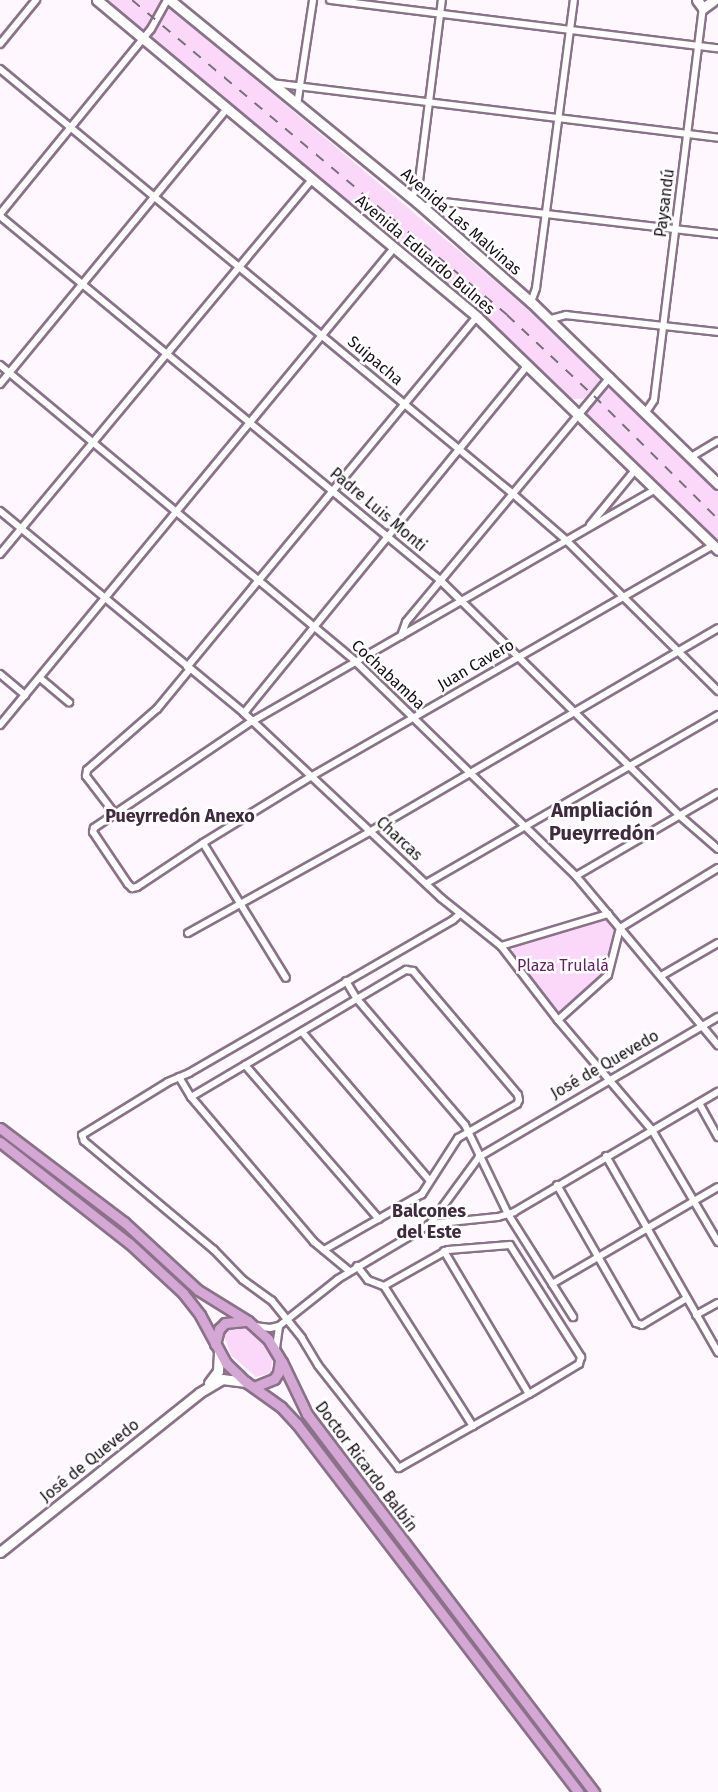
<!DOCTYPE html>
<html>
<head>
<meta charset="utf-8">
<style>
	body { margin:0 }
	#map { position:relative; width:718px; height:1792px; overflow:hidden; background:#fef8fe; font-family:"Fira Sans",sans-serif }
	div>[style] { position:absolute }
	.green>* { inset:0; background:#fbd8f9 }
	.roads { filter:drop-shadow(2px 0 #8a7289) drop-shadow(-2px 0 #8a7289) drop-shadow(0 2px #8a7289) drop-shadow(0 -2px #8a7289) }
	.street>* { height:6px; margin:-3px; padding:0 3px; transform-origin:3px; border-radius:3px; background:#fff }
	.secondary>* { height:9px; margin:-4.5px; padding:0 4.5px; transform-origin:4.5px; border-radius:4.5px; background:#fff }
	.primary>* { height:9px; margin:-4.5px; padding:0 4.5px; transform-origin:4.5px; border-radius:4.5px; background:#d5a7d4 }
	.rail>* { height:2px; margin-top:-1px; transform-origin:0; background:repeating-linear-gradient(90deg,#787078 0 10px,transparent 0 20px) }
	span { translate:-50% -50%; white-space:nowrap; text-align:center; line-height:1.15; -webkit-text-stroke:5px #fff; paint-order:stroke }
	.street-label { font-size:16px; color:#160d16 }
	.park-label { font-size:16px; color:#662067 }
	.neighbourhood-label { font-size:18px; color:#3f2a3f; font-weight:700 }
	.quarter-label { font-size:20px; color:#3f2a3f; font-weight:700 }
</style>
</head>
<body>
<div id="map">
	<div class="green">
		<i style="clip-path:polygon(107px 0,161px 0,533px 313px,600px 374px,602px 380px,583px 399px,572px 399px,486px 317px)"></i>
		<i style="clip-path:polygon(607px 388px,613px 388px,718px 492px,718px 547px,590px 419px,586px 413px)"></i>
		<i style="clip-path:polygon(604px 919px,614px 930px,607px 968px,562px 1011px,555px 1011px,511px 954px,515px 946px)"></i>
		<i style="clip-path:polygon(233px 1326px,245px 1326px,261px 1341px,272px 1359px,271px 1373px,256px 1377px,231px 1355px,224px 1336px,224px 1332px)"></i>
	</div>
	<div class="roads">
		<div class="street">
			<i style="left:330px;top:0;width:391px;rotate:7.1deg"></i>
			<i style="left:0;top:44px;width:57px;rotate:-50.7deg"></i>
			<i style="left:0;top:69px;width:666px;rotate:39.64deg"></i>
			<i style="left:513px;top:494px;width:72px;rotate:41deg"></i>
			<i style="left:567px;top:541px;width:213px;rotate:44.8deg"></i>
			<i style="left:272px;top:83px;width:449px;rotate:7deg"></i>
			<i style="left:297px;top:105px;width:106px;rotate:-81.3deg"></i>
			<i style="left:412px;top:198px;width:18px;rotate:-68deg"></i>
			<i style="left:419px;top:181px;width:182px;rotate:-82.8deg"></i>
			<i style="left:423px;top:208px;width:15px;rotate:-28deg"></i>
			<i style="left:436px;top:201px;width:284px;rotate:6.7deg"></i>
			<i style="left:0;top:214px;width:239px;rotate:-50.8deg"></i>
			<i style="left:151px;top:29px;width:33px;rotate:-61deg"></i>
			<i style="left:0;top:216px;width:572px;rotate:39.61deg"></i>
			<i style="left:441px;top:581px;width:335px;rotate:44.5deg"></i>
			<i style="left:680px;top:816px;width:50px;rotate:41deg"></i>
			<i style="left:531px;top:302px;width:15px;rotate:-70deg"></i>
			<i style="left:536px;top:288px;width:290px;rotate:-82.5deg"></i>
			<i style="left:551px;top:319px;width:16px;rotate:-15deg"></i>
			<i style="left:566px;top:315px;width:153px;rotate:6.4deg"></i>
			<i style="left:0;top:365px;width:464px;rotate:39.8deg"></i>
			<i style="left:356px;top:662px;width:307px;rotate:44.2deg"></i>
			<i style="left:576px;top:876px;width:221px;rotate:50deg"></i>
			<i style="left:0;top:384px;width:357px;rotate:-50.5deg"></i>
			<i style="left:646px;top:412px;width:14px;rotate:-56deg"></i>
			<i style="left:654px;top:400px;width:395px;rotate:-82.9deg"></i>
			<i style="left:691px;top:457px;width:31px;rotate:-31deg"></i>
			<i style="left:656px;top:489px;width:466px;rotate:150.1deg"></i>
			<i style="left:252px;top:721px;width:191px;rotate:145.9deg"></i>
			<i style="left:94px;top:828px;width:4px;rotate:104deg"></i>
			<i style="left:93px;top:832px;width:63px;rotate:56.1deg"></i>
			<i style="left:128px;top:884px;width:6px;rotate:45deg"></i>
			<i style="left:132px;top:888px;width:5px;rotate:-11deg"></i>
			<i style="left:137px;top:887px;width:79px;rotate:-33.7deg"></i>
			<i style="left:203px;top:843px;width:128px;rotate:-31.6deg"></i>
			<i style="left:312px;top:776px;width:463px;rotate:-29.9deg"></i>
			<i style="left:0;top:511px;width:317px;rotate:39.6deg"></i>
			<i style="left:244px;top:713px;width:270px;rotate:43.2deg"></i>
			<i style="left:441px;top:898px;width:77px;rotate:38.7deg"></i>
			<i style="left:501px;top:946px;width:93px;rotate:52.4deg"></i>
			<i style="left:558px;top:1020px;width:145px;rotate:49.5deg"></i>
			<i style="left:652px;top:1130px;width:130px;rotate:59.5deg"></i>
			<i style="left:590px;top:525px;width:71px;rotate:-50.7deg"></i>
			<i style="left:0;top:554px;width:487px;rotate:-50.2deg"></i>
			<i style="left:401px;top:636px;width:15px;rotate:-70deg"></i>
			<i style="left:406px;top:622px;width:319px;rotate:-50.2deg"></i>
			<i style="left:187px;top:667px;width:455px;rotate:-50.4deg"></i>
			<i style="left:0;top:674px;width:33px;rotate:40deg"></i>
			<i style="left:40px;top:678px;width:38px;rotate:40deg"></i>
			<i style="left:244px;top:713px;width:449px;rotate:-50.8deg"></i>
			<i style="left:0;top:725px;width:619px;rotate:-50.44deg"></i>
			<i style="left:115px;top:814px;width:48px;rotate:-127.3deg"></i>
			<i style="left:86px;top:776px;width:6px;rotate:-81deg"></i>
			<i style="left:87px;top:770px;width:93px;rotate:-41.1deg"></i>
			<i style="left:157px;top:709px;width:52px;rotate:-50.5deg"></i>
			<i style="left:203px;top:843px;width:158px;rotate:58.4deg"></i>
			<i style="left:576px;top:876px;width:164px;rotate:-30.3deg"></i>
			<i style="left:427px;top:883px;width:336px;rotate:-30deg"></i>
			<i style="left:188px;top:933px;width:210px;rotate:-29.1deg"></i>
			<i style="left:371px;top:831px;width:402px;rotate:-30.3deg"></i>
			<i style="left:501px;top:946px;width:112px;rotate:-16.7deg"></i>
			<i style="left:661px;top:976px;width:66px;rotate:-30.1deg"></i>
			<i style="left:346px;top:981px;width:21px;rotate:59deg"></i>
			<i style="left:357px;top:999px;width:166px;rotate:49.4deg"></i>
			<i style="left:465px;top:1125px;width:99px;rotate:64.2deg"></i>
			<i style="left:508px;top:1214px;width:122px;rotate:57.7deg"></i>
			<i style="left:558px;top:1020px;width:67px;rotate:-42deg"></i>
			<i style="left:608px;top:975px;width:49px;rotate:-75.7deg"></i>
			<i style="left:620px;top:928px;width:115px;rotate:-31.5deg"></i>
			<i style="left:302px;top:1032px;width:196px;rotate:49.3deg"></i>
			<i style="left:245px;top:1065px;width:204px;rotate:49deg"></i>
			<i style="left:179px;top:1077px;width:23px;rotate:59deg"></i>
			<i style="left:191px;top:1097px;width:190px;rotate:49.7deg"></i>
			<i style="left:314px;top:1242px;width:45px;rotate:39.6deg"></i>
			<i style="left:191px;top:1097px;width:250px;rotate:-30.6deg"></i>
			<i style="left:406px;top:970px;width:7px;rotate:8deg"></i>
			<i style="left:413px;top:971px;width:162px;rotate:49.7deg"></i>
			<i style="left:518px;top:1095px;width:5px;rotate:79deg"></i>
			<i style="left:519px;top:1100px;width:4px;rotate:117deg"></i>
			<i style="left:517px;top:1104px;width:68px;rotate:150deg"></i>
			<i style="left:458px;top:1138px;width:67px;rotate:122.7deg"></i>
			<i style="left:422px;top:1194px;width:113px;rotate:150.3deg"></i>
			<i style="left:699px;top:1103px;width:39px;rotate:61deg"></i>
			<i style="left:606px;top:1156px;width:226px;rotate:60.3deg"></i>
			<i style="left:557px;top:1185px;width:159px;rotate:60.2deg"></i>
			<i style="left:636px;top:1323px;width:6px;rotate:18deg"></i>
			<i style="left:642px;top:1325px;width:52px;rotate:-31deg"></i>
			<i style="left:430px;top:1224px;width:83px;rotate:-53.8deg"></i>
			<i style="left:479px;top:1157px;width:277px;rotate:-30.4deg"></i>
			<i style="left:444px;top:1251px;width:166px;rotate:59.3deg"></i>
			<i style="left:529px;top:1394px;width:150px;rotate:150.4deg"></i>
			<i style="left:399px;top:1468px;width:131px;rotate:-128.2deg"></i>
			<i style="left:318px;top:1365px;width:31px;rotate:-121deg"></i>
			<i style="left:302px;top:1338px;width:48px;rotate:-129deg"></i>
			<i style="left:272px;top:1301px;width:36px;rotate:-144deg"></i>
			<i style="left:243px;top:1280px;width:42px;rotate:-134deg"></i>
			<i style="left:214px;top:1250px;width:170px;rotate:-140deg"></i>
			<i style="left:84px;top:1141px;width:6px;rotate:-108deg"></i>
			<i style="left:82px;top:1135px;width:101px;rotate:-31.6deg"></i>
			<i style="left:168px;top:1082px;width:23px;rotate:-23deg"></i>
			<i style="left:189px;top:1073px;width:305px;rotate:-30.1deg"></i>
			<i style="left:453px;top:920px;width:9px;rotate:-41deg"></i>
			<i style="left:357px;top:1266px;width:18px;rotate:52deg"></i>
			<i style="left:368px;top:1280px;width:17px;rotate:21deg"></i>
			<i style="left:384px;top:1286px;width:166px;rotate:57.6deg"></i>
			<i style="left:552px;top:1284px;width:192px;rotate:-30.3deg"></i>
			<i style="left:384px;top:1286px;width:73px;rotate:-29.4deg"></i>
			<i style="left:448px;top:1250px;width:62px;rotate:-4.6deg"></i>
			<i style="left:510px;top:1245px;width:133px;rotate:57.6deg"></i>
			<i style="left:581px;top:1357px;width:7px;rotate:106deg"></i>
			<i style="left:579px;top:1364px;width:58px;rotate:149deg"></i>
			<i style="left:696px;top:1315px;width:25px;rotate:-29deg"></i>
			<i style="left:255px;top:1326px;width:15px;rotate:8deg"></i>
			<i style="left:270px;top:1328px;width:9px;rotate:-13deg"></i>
			<i style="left:279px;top:1326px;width:75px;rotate:-38.5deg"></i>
			<i style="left:338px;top:1279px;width:107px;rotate:-30.9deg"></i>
			<i style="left:430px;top:1224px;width:68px;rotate:-5.9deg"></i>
			<i style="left:498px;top:1217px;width:17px;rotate:-17deg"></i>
			<i style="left:514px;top:1212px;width:237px;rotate:-30.5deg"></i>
			<i style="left:276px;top:1348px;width:22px;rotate:-82deg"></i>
		</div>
		<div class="secondary">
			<i style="left:97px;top:0;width:495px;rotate:39.8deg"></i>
			<i style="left:477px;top:317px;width:335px;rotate:44deg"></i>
			<i style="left:170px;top:0;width:319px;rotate:39.3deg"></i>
			<i style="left:417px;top:202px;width:152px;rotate:41.3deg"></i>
			<i style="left:531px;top:302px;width:261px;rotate:44.2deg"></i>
			<i style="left:697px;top:0;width:10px;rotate:53deg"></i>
			<i style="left:703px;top:8px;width:14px;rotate:-36deg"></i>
			<i style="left:209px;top:1383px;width:15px;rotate:-53deg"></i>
			<i style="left:218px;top:1371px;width:19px;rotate:-87deg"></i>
			<i style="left:0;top:1552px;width:255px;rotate:-38.6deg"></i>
			<i style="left:199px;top:1393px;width:27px;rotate:-31deg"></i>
			<i style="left:222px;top:1379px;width:24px;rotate:7deg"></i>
		</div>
		<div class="primary">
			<i style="left:0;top:1128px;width:156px;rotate:37.2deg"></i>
			<i style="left:124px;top:1222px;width:100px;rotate:42.6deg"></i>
			<i style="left:198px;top:1290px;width:59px;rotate:31.8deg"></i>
			<i style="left:248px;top:1321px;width:27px;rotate:42deg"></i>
			<i style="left:268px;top:1339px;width:27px;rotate:59deg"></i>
			<i style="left:282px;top:1362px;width:58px;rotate:64.3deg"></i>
			<i style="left:307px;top:1414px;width:475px;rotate:52.8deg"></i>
			<i style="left:0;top:1142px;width:164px;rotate:38.1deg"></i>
			<i style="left:129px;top:1243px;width:74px;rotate:42.8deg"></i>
			<i style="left:183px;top:1293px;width:28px;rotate:52deg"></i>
			<i style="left:200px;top:1315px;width:55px;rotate:61.6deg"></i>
			<i style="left:226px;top:1363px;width:28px;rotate:44deg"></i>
			<i style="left:246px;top:1382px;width:43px;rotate:35.5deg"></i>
			<i style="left:281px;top:1407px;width:23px;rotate:47deg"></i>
			<i style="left:297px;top:1424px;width:463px;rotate:52.6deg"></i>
			<i style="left:215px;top:1344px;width:16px;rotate:-75deg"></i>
			<i style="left:219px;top:1329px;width:8px;rotate:-45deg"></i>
			<i style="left:225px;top:1323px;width:20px;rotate:-6deg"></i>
			<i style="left:254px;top:1387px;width:22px;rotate:-22deg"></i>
			<i style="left:274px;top:1379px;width:7px;rotate:-56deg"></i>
			<i style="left:278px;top:1373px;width:13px;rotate:-81deg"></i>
		</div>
	</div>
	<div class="rail">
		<i style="left:132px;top:0;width:490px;rotate:40deg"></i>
		<i style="left:507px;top:315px;width:119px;rotate:43deg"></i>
		<i style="left:594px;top:396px;width:175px;rotate:44.8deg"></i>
	</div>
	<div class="street-label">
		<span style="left:665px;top:203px;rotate:-83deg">Paysandú</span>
		<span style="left:461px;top:222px;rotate:41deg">Avenida Las Malvinas</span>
		<span style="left:425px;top:255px;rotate:40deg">Avenida Eduardo Bulnes</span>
		<span style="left:375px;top:361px;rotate:40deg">Suipacha</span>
		<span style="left:378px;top:510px;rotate:40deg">Padre Luis Monti</span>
		<span style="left:476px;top:665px;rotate:-30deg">Juan Cavero</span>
		<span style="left:388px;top:675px;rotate:43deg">Cochabamba</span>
		<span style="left:399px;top:839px;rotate:43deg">Charcas</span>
		<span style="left:605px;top:1065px;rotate:-30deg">José de Quevedo</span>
		<span style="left:90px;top:1461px;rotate:-39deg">José de Quevedo</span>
		<span style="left:366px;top:1467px;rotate:53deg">Doctor Ricardo Balbín</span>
	</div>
	<div class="park-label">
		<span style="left:563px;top:966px">Plaza Trulalá</span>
	</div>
	<div class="neighbourhood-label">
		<span style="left:180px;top:816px">Pueyrredón Anexo</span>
		<span style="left:429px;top:1222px">Balcones<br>del Este</span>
	</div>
	<div class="quarter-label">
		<span style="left:602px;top:822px">Ampliación<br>Pueyrredón</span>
	</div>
</div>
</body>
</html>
